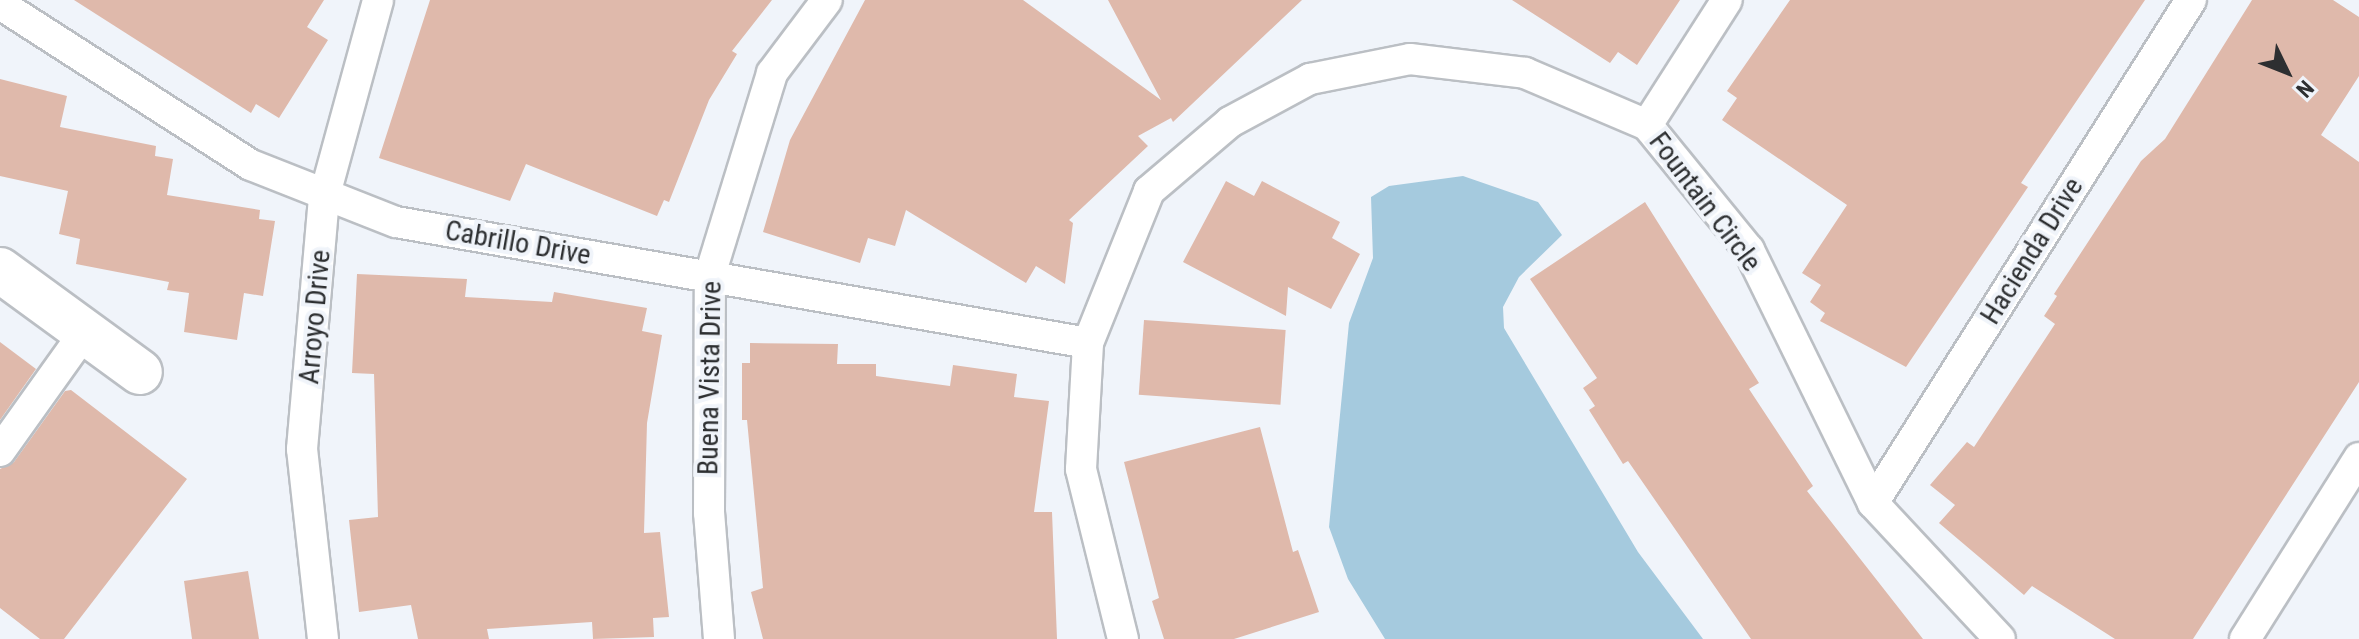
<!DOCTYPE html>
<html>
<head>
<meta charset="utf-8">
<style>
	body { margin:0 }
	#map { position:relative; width:2359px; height:639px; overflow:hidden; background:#f0f4fa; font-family:"Roboto Condensed",sans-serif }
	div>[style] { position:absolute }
	.water>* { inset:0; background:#a5cade }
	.building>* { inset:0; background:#dfb9ab; transform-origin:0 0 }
	.roads { filter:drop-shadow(2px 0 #bbbfc4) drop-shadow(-2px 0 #bbbfc4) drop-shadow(0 2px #bbbfc4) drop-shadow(0 -2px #bbbfc4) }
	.lane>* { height:30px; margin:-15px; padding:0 15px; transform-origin:15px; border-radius:15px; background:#fff }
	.street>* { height:44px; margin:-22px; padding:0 22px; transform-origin:22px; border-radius:22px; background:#fff }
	span { translate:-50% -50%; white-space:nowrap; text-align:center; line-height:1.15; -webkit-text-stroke:8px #f0f4fa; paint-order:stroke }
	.street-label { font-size:28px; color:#2d2f31 }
	.north { position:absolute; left:2247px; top:32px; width:80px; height:80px; -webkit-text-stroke:6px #f0f4fa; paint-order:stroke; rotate:133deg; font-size:22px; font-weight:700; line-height:32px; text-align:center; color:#2d2f31 }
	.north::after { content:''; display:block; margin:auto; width:28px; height:36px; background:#2d2f31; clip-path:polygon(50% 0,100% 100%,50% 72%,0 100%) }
</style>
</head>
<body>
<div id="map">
	<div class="water">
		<i style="clip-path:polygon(1463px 176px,1538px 202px,1562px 235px,1519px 277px,1503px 307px,1504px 328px,1638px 552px,1703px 639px,1385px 639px,1348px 579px,1329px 527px,1349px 323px,1373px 258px,1371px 197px,1389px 186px)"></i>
	</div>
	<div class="building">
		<i style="clip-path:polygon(74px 0,324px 0,307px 27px,328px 40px,279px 118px,256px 104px,251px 113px)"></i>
		<i style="clip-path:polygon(430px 0,772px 0,732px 51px,737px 54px,709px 100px,669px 202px,664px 200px,657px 216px,526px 164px,510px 201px,379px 158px)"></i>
		<i style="clip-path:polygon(865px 0,1023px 0,1161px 100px,1108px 0,1302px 0,1173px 122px,1171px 118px,1138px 136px,1148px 146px,1069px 220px,1073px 223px,1065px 284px,1036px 266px,1026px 283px,906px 210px,895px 246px,868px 238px,860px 263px,763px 232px,790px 140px)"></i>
		<i style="clip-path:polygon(1512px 0,1680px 0,1637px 65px,1618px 52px,1610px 63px)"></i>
		<i style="clip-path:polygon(1790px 0,2145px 0,2021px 183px,2028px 187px,1906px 367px,1820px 321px,1825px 313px,1810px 302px,1821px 285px,1802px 273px,1847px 205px,1722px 120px,1737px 98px,1727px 91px)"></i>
		<i style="clip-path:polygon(2252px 0,2333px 0,2359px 17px,2359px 76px,2321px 135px,2359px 162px,2359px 382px,2193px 639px,2115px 639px,2032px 586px,2024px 595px,1939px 523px,1955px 505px,1930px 485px,1967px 442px,1974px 447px,2055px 324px,2044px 316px,2057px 296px,2054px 294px,2141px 161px,2165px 139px)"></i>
		<i style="clip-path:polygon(0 79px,67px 96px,60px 127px,156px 146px,155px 156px,173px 159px,167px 195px,260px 210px,259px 219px,275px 221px,263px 296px,244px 293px,237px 340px,184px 332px,189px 293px,167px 290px,169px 282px,76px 264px,80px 239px,59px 234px,68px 191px,0 176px)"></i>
		<i style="clip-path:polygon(1226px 181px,1254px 196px,1262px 181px,1340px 222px,1332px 238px,1360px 254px,1331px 309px,1288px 287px,1286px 316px,1183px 262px)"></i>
		<i style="clip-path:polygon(1645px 202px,1759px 383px,1749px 389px,1813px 486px,1807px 491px,1923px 639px,1751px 639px,1628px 461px,1623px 464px,1589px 410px,1595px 406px,1583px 388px,1597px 378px,1530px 279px)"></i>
		<i style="clip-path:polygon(357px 274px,467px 279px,465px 297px,552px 302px,554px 292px,647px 308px,642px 331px,662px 335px,647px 423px,644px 533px,660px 532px,669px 617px,653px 618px,654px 637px,593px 639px,592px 622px,487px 629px,489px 639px,418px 639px,411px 605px,359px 612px,349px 520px,378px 517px,374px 374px,352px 373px)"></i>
		<i style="left:1144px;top:320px;width:142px;height:75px;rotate:4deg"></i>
		<i style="clip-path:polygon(0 342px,36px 369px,0 420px)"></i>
		<i style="clip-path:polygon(750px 343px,838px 344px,837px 364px,876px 364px,876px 376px,950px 386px,953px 365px,1017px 374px,1014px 397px,1049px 401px,1034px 512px,1052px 512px,1057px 639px,763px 639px,751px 592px,763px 588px,747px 420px,742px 420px,742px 363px,750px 363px)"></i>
		<i style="clip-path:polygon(71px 390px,187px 479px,64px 639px,40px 639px,0 608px,0 469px,14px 462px,65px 391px)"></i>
		<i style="clip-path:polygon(1260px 427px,1293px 552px,1298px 550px,1319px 612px,1234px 639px,1164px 639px,1152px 601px,1159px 598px,1124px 462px)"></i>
		<i style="clip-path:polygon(248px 571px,259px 639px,192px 639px,184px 581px)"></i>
	</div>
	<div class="roads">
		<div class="lane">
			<i style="left:0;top:4px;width:298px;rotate:32.7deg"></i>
			<i style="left:251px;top:165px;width:156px;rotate:21.5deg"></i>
			<i style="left:396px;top:222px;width:702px;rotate:9.92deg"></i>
			<i style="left:1647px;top:125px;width:148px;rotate:-57.4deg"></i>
			<i style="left:0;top:451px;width:146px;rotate:-54.5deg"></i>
			<i style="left:1873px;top:503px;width:595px;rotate:-57.7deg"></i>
			<i style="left:323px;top:639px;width:191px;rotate:-96.3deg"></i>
			<i style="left:302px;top:449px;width:252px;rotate:-85deg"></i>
			<i style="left:324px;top:198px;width:205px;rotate:-74.7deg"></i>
			<i style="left:719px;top:639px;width:126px;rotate:-94.5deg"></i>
			<i style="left:709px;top:513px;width:238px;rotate:-89.8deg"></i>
			<i style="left:710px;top:275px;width:211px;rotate:-72.9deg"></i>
			<i style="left:772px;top:73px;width:91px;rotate:-53deg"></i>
			<i style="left:1123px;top:639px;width:175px;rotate:-103.9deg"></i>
			<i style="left:1081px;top:469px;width:126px;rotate:-86.8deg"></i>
			<i style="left:1088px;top:343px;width:164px;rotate:-68.1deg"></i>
			<i style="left:1149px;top:191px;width:106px;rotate:-40.4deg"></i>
			<i style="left:1230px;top:122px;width:91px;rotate:-28.3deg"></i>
			<i style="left:1310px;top:79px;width:102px;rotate:-11.3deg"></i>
			<i style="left:1410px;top:59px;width:116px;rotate:6.9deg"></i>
			<i style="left:1525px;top:73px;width:133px;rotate:23.1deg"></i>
			<i style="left:1647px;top:125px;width:161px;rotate:50.8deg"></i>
			<i style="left:1749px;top:250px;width:282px;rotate:63.9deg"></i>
			<i style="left:1873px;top:503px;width:186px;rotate:47deg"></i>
			<i style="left:2245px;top:639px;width:214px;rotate:-57.8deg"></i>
		</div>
		<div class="street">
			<i style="left:0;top:270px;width:173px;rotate:36.1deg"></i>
		</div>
	</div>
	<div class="street-label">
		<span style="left:1705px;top:202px;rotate:53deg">Fountain Circle</span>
		<span style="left:518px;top:243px;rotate:10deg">Cabrillo Drive</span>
		<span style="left:2032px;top:251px;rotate:-58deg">Hacienda Drive</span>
		<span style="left:315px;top:317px;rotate:-85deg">Arroyo Drive</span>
		<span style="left:710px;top:378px;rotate:-89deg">Buena Vista Drive</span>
	</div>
	<div class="north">N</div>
</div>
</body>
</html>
